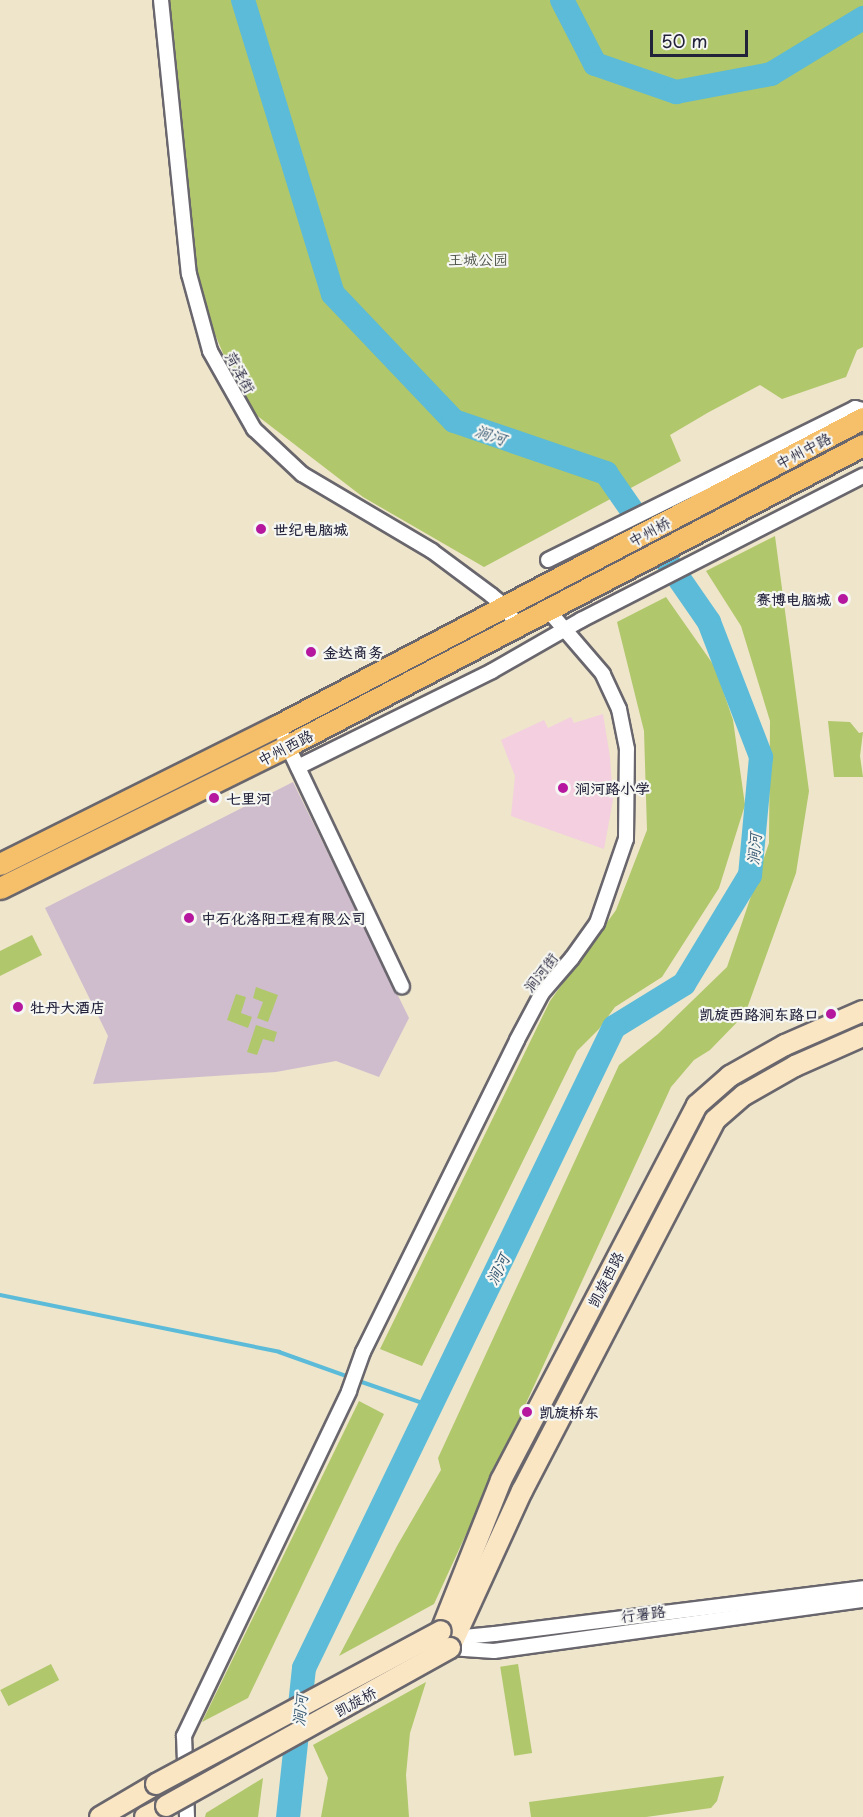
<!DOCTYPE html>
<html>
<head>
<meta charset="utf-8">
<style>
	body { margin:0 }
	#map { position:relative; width:863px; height:1817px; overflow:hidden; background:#eee5cb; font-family:"Playpen Sans","LXGW WenKai TC",sans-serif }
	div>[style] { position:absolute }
	.built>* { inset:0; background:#f3cfdf }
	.industrial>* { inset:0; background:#cfbdce }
	.green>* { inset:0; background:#b0c76b; transform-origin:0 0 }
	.stream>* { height:4px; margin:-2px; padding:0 2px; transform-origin:2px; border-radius:2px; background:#5bbbd9 }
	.river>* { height:24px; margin:-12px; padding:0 12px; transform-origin:12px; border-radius:12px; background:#5bbbd9 }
	.roads { filter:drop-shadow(2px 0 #69666d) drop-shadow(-2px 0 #69666d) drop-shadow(0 2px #69666d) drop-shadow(0 -2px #69666d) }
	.street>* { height:14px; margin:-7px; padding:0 7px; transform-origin:7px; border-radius:7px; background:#fff }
	.secondary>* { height:20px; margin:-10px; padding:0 10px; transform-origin:10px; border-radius:10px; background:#fbe6c4 }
	.primary>* { height:21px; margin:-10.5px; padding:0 10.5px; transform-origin:10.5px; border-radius:10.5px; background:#f6c06b }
	.bridges { filter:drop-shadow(2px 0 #69666d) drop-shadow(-2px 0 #69666d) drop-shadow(0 2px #69666d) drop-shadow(0 -2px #69666d) }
	.secondary-bridge>* { height:20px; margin:-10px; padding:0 10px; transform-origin:10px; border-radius:10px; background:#fbe6c4 }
	.dots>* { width:16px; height:16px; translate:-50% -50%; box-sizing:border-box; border:3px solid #f6f6f2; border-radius:50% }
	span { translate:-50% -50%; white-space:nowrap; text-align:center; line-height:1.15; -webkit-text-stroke:4.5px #f6f6f2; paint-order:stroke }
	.park-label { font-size:15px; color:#4d5449 }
	.street-label { font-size:15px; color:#22223b }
	.poi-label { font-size:15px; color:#22223b; font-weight:700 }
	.left { translate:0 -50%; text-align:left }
	.right { translate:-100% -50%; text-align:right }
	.water-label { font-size:16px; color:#365872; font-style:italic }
	.scale { position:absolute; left:650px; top:30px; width:98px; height:27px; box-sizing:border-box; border:3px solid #22223b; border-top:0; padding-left:8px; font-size:18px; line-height:21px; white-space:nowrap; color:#22223b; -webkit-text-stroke:4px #f6f6f2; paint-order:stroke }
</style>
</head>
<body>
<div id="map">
	<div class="built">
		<i style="clip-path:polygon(603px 714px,610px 757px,613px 800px,604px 849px,511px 816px,515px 776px,501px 740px,544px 720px,548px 728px,571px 717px,574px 723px)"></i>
	</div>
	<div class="industrial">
		<i style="clip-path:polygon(293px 782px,409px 1018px,379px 1077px,336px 1061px,276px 1072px,93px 1084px,108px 1036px,45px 908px)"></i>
	</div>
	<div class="green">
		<i style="clip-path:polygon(164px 0,863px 0,863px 347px,857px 350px,846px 377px,782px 399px,760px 385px,709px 412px,670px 435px,681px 461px,484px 567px,363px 497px,246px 407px,205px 311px,183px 231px)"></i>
		<i style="clip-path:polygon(775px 536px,809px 791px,796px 873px,745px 1014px,710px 1050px,694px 1060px,671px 1087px,434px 1604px,339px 1656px,397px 1546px,441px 1470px,438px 1458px,619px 1065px,658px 1034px,727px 967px,769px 843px,770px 721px,741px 626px,706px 571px)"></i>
		<i style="clip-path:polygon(666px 597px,715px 667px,733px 720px,745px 805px,719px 888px,662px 977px,615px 1007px,599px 1029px,577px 1051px,422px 1366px,380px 1349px,550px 1001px,616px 910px,647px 830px,644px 731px,617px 622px)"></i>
		<i style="clip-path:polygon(828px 721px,850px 722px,859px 733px,863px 732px,860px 756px,863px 777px,834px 777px)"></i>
		<i style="clip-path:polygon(32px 935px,42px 955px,0 976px,0 951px)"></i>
		<i style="clip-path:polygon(256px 987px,278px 995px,268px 1022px,257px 1018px,263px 1002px,253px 998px)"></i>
		<i style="clip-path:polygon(236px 994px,246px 997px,241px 1013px,252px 1017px,248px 1028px,227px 1020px)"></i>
		<i style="clip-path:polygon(256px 1025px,277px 1032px,274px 1042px,263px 1039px,257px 1055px,247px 1052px)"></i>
		<i style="clip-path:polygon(359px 1401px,384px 1414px,248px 1698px,202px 1722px)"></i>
		<i style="left:51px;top:1664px;width:18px;height:57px;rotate:63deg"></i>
		<i style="left:518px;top:1664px;width:90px;height:18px;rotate:81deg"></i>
		<i style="clip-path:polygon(426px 1682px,410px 1733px,406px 1775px,409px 1817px,321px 1817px,328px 1778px,313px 1745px)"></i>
		<i style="clip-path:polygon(724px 1776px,717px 1801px,711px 1808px,646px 1817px,531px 1817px,529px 1802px)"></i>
		<i style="clip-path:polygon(263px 1778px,258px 1817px,205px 1817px,206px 1813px)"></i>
	</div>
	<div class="stream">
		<i style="left:0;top:1295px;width:285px;rotate:11.5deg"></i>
		<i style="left:279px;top:1352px;width:74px;rotate:19.7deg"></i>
		<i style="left:356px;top:1380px;width:79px;rotate:19.1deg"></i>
	</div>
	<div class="river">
		<i style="left:243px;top:0;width:307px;rotate:73deg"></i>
		<i style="left:333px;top:294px;width:175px;rotate:46.4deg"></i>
		<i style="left:454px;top:421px;width:161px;rotate:18.9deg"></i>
		<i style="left:606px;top:473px;width:181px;rotate:55.3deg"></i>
		<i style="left:709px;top:622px;width:145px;rotate:68.9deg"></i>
		<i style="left:761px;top:757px;width:119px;rotate:95.3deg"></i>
		<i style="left:750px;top:875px;width:127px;rotate:121.2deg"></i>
		<i style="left:684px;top:984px;width:82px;rotate:148.4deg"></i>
		<i style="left:614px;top:1027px;width:712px;rotate:115.81deg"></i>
		<i style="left:304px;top:1668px;width:150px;rotate:96.1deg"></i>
		<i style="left:562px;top:0;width:72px;rotate:62.7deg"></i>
		<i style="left:595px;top:64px;width:86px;rotate:19.1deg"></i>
		<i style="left:676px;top:92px;width:97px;rotate:-10.7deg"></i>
		<i style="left:771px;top:74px;width:108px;rotate:-31.3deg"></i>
	</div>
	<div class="roads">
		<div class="street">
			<i style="left:161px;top:0;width:275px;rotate:84.2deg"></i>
			<i style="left:189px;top:274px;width:80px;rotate:74.7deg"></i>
			<i style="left:210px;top:351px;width:90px;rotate:60.6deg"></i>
			<i style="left:254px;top:429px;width:66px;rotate:43.2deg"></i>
			<i style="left:302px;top:474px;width:151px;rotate:30.6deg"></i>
			<i style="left:432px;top:551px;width:74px;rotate:36.7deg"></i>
			<i style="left:491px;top:595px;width:19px;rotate:39deg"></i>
			<i style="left:506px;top:607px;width:23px;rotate:61deg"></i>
			<i style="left:548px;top:560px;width:343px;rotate:-26.3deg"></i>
			<i style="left:855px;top:408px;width:8px;rotate:14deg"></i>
			<i style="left:284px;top:738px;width:275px;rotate:64.6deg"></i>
			<i style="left:298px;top:767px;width:216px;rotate:-26.3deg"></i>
			<i style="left:492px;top:671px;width:103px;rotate:-29.8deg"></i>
			<i style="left:581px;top:620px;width:317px;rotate:-27.1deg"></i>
			<i style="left:449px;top:1635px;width:6px;rotate:31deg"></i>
			<i style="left:454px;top:1638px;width:41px;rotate:-5.6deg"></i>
			<i style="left:495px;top:1634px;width:371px;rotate:-7.1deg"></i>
			<i style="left:443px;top:1645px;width:8px;rotate:23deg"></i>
			<i style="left:450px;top:1648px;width:44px;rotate:3.9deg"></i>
			<i style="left:494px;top:1651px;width:373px;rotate:-7.9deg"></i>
			<i style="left:187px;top:1817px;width:81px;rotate:-92.1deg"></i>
			<i style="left:184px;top:1736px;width:382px;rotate:-64.4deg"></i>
			<i style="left:349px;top:1391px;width:41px;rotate:-70.3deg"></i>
			<i style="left:363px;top:1352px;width:348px;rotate:-63.7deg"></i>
			<i style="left:517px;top:1040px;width:53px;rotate:-62deg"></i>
			<i style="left:542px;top:993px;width:46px;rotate:-49.4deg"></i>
			<i style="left:572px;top:958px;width:43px;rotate:-54.5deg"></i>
			<i style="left:597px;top:923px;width:89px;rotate:-71deg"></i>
			<i style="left:626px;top:839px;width:90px;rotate:-89.4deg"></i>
			<i style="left:627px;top:749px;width:41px;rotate:-101.3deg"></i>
			<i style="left:619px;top:709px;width:38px;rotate:-115deg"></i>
			<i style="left:603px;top:674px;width:84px;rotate:-130.7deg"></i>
		</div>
		<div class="secondary">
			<i style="left:441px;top:1631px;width:162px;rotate:-68.3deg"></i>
			<i style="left:501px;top:1480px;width:423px;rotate:-62.4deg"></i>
			<i style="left:697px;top:1105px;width:44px;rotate:-41.3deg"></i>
			<i style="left:730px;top:1076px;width:63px;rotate:-29.4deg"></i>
			<i style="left:785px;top:1045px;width:85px;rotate:-23.6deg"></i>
			<i style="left:450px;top:1648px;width:173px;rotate:-65.4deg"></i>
			<i style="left:522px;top:1491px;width:418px;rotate:-62.5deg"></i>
			<i style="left:715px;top:1120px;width:38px;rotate:-41deg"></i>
			<i style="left:744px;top:1095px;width:59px;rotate:-29.6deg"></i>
			<i style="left:795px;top:1066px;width:74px;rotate:-23.8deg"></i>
			<i style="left:100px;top:1817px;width:65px;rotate:-30.5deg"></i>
			<i style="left:145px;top:1817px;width:24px;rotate:-28deg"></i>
		</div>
		<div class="primary">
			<i style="left:0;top:864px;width:309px;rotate:-26.5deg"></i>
			<i style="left:277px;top:726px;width:662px;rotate:-27.73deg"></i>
			<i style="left:0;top:888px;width:320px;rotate:-26.3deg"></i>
			<i style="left:287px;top:746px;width:650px;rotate:-27.59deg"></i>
		</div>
	</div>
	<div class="bridges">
		<div class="secondary-bridge">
			<i style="left:156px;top:1784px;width:323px;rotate:-28.2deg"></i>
			<i style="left:166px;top:1806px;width:325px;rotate:-29.1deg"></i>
		</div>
	</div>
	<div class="dots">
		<i style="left:261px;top:529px;background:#b5179e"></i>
		<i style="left:843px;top:599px;background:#b5179e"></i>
		<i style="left:311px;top:652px;background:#b5179e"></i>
		<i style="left:563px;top:788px;background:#b5179e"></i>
		<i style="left:214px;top:798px;background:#b5179e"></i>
		<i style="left:189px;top:918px;background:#b5179e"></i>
		<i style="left:18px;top:1007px;background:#b5179e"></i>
		<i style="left:831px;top:1014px;background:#b5179e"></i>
		<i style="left:527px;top:1412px;background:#b5179e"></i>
	</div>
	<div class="park-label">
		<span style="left:478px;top:259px">王城公园</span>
	</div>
	<div class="street-label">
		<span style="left:241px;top:372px;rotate:61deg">菏泽街</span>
		<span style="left:803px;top:450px;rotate:-28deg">中州中路</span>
		<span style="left:649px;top:531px;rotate:-28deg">中州桥</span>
		<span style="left:285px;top:747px;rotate:-27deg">中州西路</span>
		<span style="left:540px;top:972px;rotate:-52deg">涧河街</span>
		<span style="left:605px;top:1279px;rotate:-63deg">凯旋西路</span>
		<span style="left:643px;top:1613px;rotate:-8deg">行署路</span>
		<span style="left:355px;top:1701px;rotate:-29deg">凯旋桥</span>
	</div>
	<div class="poi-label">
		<span class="left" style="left:273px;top:529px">世纪电脑城</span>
		<span class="right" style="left:831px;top:599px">赛博电脑城</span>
		<span class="left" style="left:323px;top:652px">金达商务</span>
		<span class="left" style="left:575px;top:788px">涧河路小学</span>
		<span class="left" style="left:226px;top:798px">七里河</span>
		<span class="left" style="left:201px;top:918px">中石化洛阳工程有限公司</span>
		<span class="left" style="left:30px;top:1007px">牡丹大酒店</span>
		<span class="right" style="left:819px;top:1014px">凯旋西路涧东路口</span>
		<span class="left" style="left:539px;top:1412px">凯旋桥东</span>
	</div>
	<div class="water-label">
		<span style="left:491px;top:434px;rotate:19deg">涧河</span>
		<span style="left:753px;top:849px;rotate:-85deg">涧河</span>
		<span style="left:497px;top:1269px;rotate:-64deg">涧河</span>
		<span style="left:299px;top:1710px;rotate:-84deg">涧河</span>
	</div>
	<div class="scale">50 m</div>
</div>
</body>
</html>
